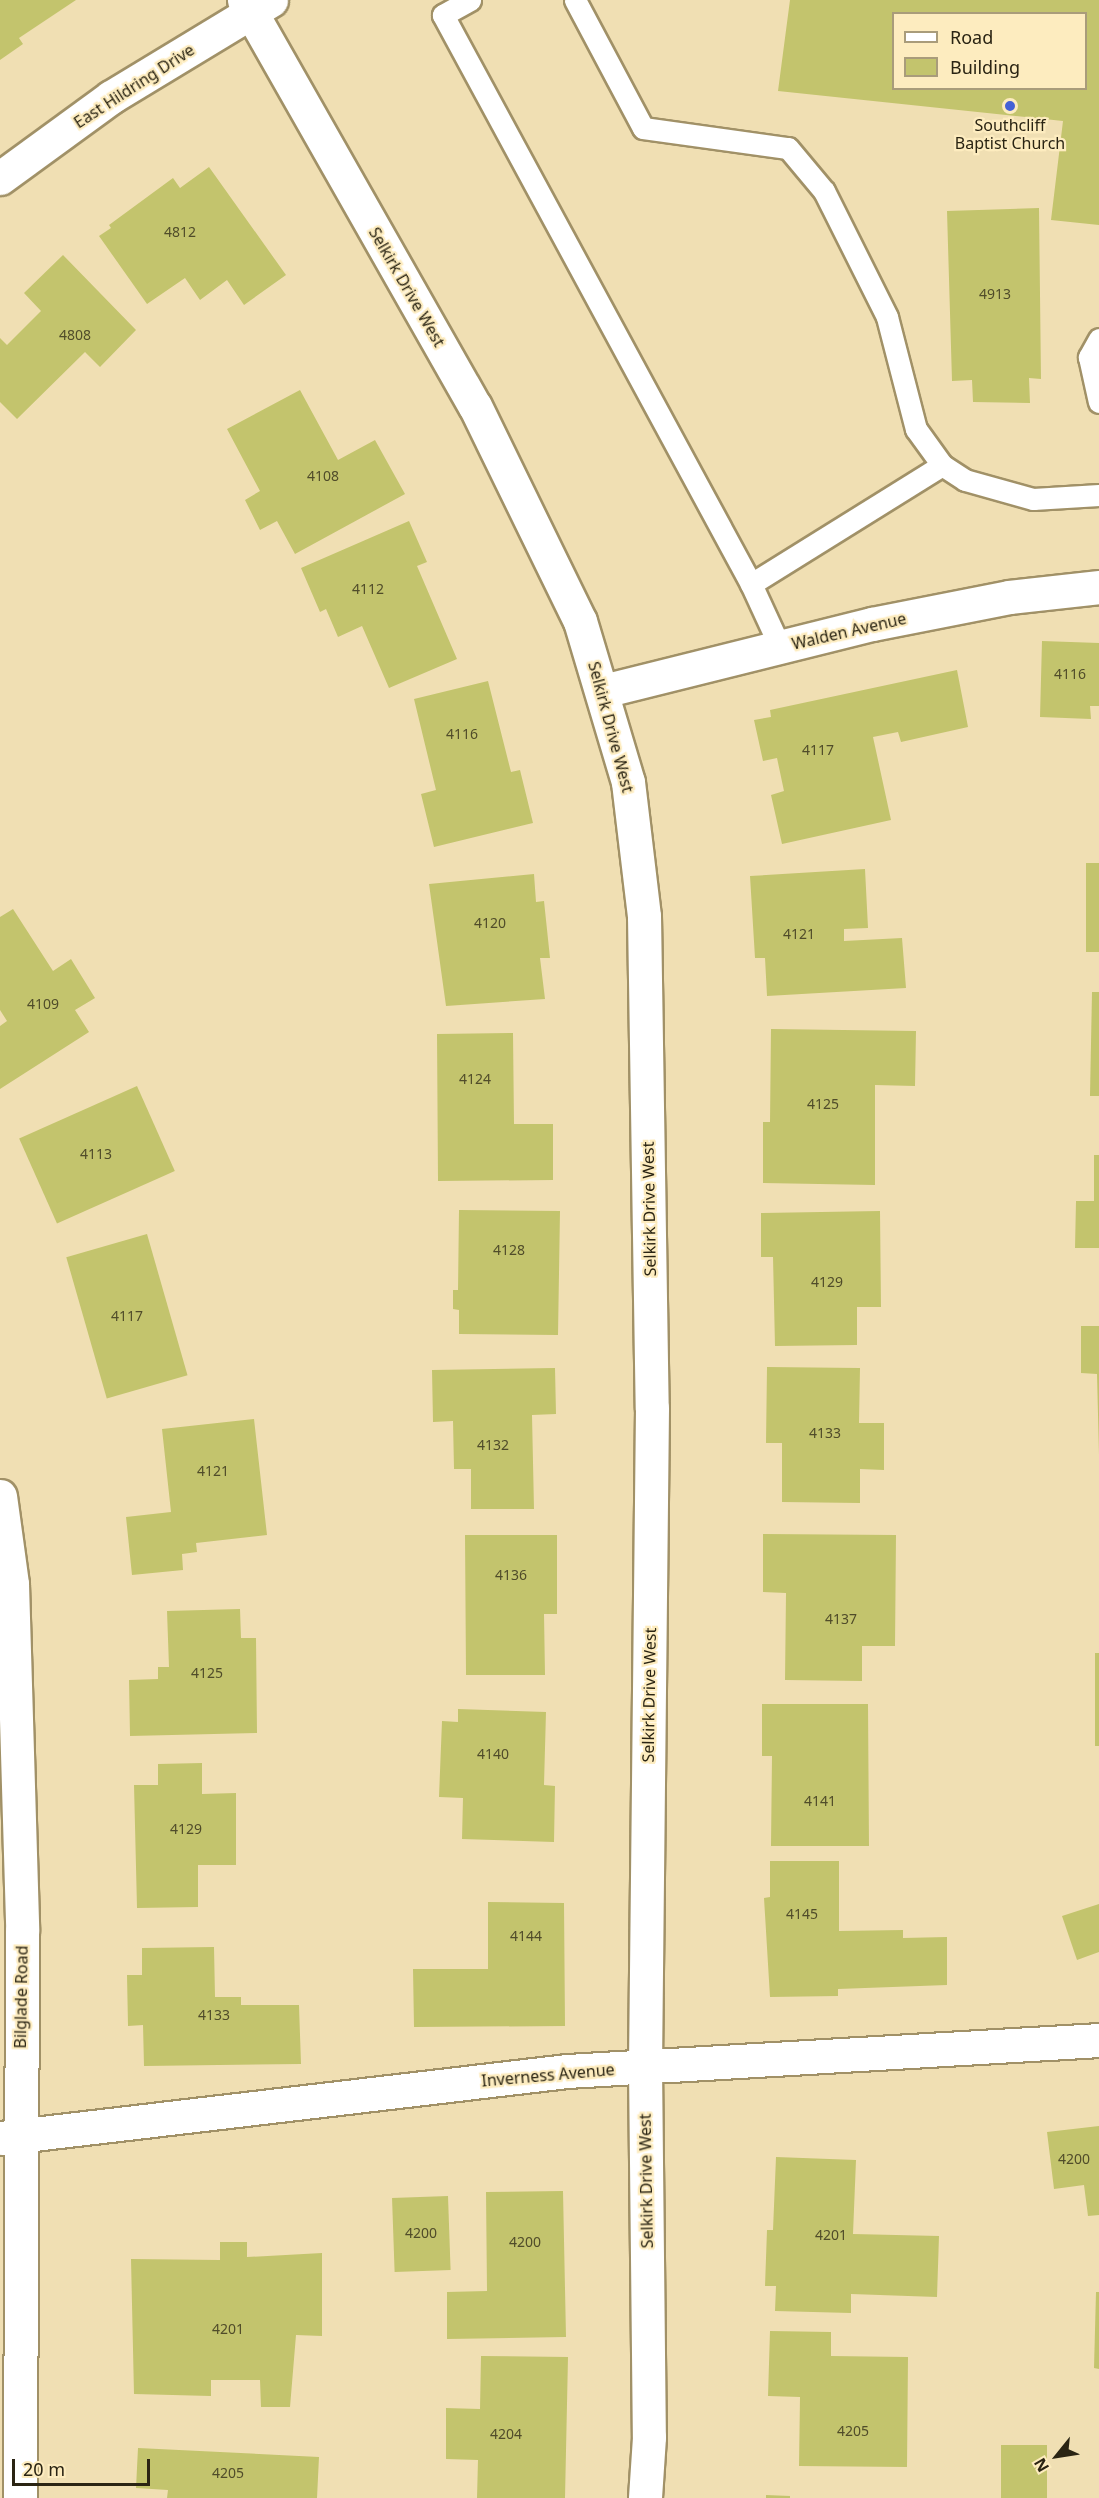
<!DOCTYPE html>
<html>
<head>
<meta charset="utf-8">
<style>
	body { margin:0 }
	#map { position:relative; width:1099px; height:2498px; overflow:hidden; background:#f0dfb3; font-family:"Noto Sans",sans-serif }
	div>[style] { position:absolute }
	.building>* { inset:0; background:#c3c46d; transform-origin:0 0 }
	.roads { filter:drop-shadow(2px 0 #a19167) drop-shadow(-2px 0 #a19167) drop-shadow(0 2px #a19167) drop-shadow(0 -2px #a19167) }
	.service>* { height:21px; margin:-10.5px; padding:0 10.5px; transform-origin:10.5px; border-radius:10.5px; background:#fff }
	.minor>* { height:33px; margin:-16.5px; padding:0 16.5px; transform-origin:16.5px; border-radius:16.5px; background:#fff }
	.dots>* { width:16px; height:16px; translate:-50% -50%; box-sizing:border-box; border:3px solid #fdecbf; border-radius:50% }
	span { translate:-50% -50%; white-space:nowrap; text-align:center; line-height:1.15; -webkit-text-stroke:4.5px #fdecbf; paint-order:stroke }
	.number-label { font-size:14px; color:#504c2a }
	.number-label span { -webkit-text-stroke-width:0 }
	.street-label { font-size:16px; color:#2a2413 }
	.poi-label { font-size:16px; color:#2a2413 }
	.legend { position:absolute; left:892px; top:12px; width:195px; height:78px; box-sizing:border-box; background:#fdecbf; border:2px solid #a99c7a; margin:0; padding:8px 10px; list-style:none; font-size:18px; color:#2a2413 }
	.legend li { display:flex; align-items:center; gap:12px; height:30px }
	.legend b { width:30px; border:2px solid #a99c7a }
	.north { position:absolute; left:1027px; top:2426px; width:60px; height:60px; -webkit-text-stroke:4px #fdecbf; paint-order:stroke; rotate:240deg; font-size:16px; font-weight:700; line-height:24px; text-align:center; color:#2a2413 }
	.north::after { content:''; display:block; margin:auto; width:21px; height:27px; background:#2a2413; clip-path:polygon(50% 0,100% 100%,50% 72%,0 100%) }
	.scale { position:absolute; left:12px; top:2459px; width:138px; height:27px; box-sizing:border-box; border:3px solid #2a2413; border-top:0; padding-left:8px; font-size:18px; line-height:21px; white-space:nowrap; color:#2a2413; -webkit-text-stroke:4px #fdecbf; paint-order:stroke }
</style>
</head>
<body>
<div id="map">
	<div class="building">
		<i style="clip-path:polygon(0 0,76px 0,19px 38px,23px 44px,0 60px)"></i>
		<i style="clip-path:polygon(evenodd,790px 0,1099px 0,1099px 225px,1051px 220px,1063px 121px,778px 91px,790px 0,894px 14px,1086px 14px,1086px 88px,894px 88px,894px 14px)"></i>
		<i style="clip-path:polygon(209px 167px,286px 275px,244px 305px,227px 280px,200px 300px,185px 278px,147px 304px,99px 236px,111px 228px,109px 225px,173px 178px,180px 188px)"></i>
		<i style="clip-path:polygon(1039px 208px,1041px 379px,1029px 378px,1030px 403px,973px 402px,972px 380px,952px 381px,947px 211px)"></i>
		<i style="clip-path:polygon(63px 255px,136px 330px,100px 367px,85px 352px,17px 419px,0 402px,0 338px,7px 345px,41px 311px,24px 293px)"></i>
		<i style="clip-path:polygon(300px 390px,338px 460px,375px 440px,405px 494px,295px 554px,277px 521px,260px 530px,245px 500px,260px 491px,227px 429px)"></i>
		<i style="clip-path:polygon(409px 521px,427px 562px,417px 566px,457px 659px,389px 688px,362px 626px,338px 637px,326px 609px,320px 612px,301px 568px)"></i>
		<i style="clip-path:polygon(1042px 641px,1099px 643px,1099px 706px,1090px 706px,1091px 719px,1040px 717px)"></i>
		<i style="clip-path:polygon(957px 670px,968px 727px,901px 742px,898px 732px,873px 737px,891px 820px,782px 844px,771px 795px,784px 791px,777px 758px,763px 761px,754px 720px,771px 717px,770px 710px)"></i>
		<i style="clip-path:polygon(488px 681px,511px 772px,520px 770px,533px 823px,434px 847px,421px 794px,436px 790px,414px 699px)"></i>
		<i style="left:1086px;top:863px;width:13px;height:89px"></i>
		<i style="clip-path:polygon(865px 869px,868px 928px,844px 929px,844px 941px,902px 938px,906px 988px,767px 996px,765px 958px,755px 958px,750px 876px)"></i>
		<i style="clip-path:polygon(534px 874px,536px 902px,544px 901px,550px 958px,540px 958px,545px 999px,446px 1006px,429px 884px)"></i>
		<i style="clip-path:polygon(13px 909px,53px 971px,71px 959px,95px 998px,75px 1010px,89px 1032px,0 1089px,0 1026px,7px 1021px,0 1010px,0 917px)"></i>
		<i style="clip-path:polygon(1092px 992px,1099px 992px,1099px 1096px,1090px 1096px)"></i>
		<i style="clip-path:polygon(771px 1029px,916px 1031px,915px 1086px,875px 1085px,875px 1185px,763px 1183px,763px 1122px,770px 1122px)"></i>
		<i style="clip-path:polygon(513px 1033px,514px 1124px,553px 1124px,553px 1180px,438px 1181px,437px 1034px)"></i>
		<i style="left:137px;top:1086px;width:93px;height:129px;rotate:66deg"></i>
		<i style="clip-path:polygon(1094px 1155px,1099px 1155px,1099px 1248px,1075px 1248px,1076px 1201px,1094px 1201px)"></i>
		<i style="clip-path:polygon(459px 1210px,560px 1211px,558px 1335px,459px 1334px,459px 1310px,453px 1309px,453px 1290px,458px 1290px)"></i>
		<i style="clip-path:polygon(880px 1211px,881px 1307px,857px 1307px,857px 1345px,775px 1346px,773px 1257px,761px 1257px,761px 1213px)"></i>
		<i style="left:147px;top:1234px;width:147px;height:84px;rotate:74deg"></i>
		<i style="clip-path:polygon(1081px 1326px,1099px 1326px,1099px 1455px,1097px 1374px,1081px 1373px)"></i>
		<i style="clip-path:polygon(767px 1367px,860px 1368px,859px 1423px,884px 1423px,884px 1470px,860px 1469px,860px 1503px,782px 1502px,782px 1443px,766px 1443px)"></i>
		<i style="clip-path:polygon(555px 1368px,556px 1414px,532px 1415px,534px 1509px,471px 1509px,471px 1469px,454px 1469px,453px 1421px,433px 1422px,432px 1370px)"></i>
		<i style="clip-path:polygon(254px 1419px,267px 1535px,196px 1543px,197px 1552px,182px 1554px,183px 1570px,132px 1575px,126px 1517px,171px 1512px,162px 1429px)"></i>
		<i style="clip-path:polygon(763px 1534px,896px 1535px,895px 1646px,862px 1646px,862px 1681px,785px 1680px,786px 1593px,763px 1592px)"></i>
		<i style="clip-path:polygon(465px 1535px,557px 1535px,557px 1614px,544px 1614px,545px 1675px,466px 1675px)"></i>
		<i style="clip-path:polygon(240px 1609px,241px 1638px,256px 1638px,257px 1733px,130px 1736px,129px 1680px,158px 1679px,158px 1667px,169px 1667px,167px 1611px)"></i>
		<i style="left:1095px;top:1653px;width:4px;height:93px"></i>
		<i style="clip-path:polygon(762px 1704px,868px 1704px,869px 1846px,771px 1846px,772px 1756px,762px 1756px)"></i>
		<i style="clip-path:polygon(458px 1709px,546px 1712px,544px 1785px,555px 1786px,554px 1842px,462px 1839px,463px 1798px,439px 1797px,442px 1721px,458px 1722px)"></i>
		<i style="clip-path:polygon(202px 1763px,202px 1794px,236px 1793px,236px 1865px,198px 1865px,198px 1907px,137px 1908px,134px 1785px,158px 1785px,158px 1764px)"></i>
		<i style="clip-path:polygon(770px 1861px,839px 1861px,839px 1931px,903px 1930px,903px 1938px,947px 1937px,947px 1985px,838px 1989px,838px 1996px,770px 1997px,764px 1898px,770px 1897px)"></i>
		<i style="clip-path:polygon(488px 1902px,564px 1903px,565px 2026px,414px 2027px,413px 1969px,488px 1969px)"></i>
		<i style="clip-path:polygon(1099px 1904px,1099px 1952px,1077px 1960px,1062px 1916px)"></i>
		<i style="clip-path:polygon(214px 1947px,215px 1997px,241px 1997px,241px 2005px,299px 2005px,301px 2064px,144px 2066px,143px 2025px,128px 2026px,127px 1975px,142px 1975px,142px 1948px)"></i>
		<i style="clip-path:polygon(1099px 2126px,1099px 2215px,1088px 2216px,1084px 2185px,1054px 2189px,1047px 2132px)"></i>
		<i style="clip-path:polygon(776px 2157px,856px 2160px,853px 2234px,939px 2236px,937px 2297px,851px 2294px,851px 2313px,775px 2311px,776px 2286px,765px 2286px,767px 2230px,773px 2230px)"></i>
		<i style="clip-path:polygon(563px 2191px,566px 2337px,447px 2339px,447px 2292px,487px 2291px,486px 2192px)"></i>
		<i style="left:448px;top:2196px;width:74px;height:56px;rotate:88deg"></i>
		<i style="clip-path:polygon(220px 2242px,247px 2242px,247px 2257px,322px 2253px,322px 2336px,296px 2335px,290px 2407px,261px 2407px,260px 2380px,211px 2380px,211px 2396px,134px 2394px,131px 2259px,220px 2260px)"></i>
		<i style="clip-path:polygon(1096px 2292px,1099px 2292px,1099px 2369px,1094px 2368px)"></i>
		<i style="clip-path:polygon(770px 2331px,831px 2332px,831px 2356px,908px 2357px,907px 2467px,799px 2466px,800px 2397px,768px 2396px)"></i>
		<i style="clip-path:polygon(481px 2356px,568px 2357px,565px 2498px,477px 2498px,478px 2460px,446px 2459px,446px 2408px,480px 2409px)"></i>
		<i style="left:1047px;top:2445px;width:53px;height:46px;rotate:90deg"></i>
		<i style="clip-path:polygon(138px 2448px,319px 2457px,317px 2498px,167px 2498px,168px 2490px,136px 2488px)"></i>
		<i style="clip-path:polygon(766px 2495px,790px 2496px,790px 2498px,766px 2498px)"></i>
	</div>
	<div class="roads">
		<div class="service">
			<i style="left:470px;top:0;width:31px;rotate:151deg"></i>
			<i style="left:443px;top:15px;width:647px;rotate:61.57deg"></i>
			<i style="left:751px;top:584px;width:69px;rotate:65.3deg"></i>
			<i style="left:575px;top:0;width:145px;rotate:62deg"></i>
			<i style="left:643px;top:128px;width:146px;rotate:7.9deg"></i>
			<i style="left:788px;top:148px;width:56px;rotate:50.1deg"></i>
			<i style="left:824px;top:191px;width:141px;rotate:63.4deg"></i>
			<i style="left:887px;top:317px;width:116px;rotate:75.5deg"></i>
			<i style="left:916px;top:429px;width:44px;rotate:54.2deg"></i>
			<i style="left:942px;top:465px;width:27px;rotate:33deg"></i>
			<i style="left:965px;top:480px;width:71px;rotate:15.6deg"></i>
			<i style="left:1033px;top:499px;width:66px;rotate:-3.5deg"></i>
			<i style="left:1099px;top:339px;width:21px;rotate:119deg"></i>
			<i style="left:1089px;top:357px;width:46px;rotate:77.5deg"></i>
			<i style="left:751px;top:584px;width:225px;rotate:-31.9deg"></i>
		</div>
		<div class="minor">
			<i style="left:244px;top:0;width:467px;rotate:60.4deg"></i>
			<i style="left:475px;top:406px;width:239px;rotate:64deg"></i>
			<i style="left:580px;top:621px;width:168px;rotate:73.4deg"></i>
			<i style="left:628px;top:782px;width:135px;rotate:83.2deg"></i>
			<i style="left:644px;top:916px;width:492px;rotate:89.1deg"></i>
			<i style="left:652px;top:1408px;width:658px;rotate:90.61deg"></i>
			<i style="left:645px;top:2066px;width:371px;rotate:89.4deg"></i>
			<i style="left:649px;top:2437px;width:61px;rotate:93.8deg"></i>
			<i style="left:0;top:178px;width:137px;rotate:-36.1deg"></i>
			<i style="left:111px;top:97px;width:187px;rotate:-31.2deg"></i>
			<i style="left:603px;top:691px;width:277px;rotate:-14deg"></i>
			<i style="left:872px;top:624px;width:140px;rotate:-11.1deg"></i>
			<i style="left:1009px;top:597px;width:91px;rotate:-6.3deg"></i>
			<i style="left:0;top:1496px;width:89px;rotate:82.2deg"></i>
			<i style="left:12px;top:1584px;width:347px;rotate:88.3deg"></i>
			<i style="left:22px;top:1931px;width:567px;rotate:90.2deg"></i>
			<i style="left:0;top:2138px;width:571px;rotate:-6.74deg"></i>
			<i style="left:567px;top:2071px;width:533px;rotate:-3.33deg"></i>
		</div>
	</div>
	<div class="dots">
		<i style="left:1010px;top:106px;background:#4562d5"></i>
	</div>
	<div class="number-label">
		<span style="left:180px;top:232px">4812</span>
		<span style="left:995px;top:294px">4913</span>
		<span style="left:75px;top:335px">4808</span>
		<span style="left:323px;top:476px">4108</span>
		<span style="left:368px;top:589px">4112</span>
		<span style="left:1070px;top:674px">4116</span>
		<span style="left:462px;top:734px">4116</span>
		<span style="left:818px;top:750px">4117</span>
		<span style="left:490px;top:923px">4120</span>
		<span style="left:799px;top:934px">4121</span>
		<span style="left:43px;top:1004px">4109</span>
		<span style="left:475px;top:1079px">4124</span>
		<span style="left:823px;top:1104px">4125</span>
		<span style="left:96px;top:1154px">4113</span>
		<span style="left:509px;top:1250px">4128</span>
		<span style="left:827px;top:1282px">4129</span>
		<span style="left:127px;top:1316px">4117</span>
		<span style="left:825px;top:1433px">4133</span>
		<span style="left:493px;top:1445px">4132</span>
		<span style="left:213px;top:1471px">4121</span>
		<span style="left:511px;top:1575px">4136</span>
		<span style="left:841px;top:1619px">4137</span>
		<span style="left:207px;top:1673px">4125</span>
		<span style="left:493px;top:1754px">4140</span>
		<span style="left:820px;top:1801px">4141</span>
		<span style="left:186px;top:1829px">4129</span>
		<span style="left:802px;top:1914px">4145</span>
		<span style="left:526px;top:1936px">4144</span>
		<span style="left:214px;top:2015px">4133</span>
		<span style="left:1074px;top:2159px">4200</span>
		<span style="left:421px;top:2233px">4200</span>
		<span style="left:831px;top:2235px">4201</span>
		<span style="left:525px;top:2242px">4200</span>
		<span style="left:228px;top:2329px">4201</span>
		<span style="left:853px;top:2431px">4205</span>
		<span style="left:506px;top:2434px">4204</span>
		<span style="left:228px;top:2473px">4205</span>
	</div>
	<div class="street-label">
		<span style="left:134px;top:86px;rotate:-33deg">East Hildring Drive</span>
		<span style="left:407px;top:287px;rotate:60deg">Selkirk Drive West</span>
		<span style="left:849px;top:631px;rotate:-13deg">Walden Avenue</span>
		<span style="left:611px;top:727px;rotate:75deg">Selkirk Drive West</span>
		<span style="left:649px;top:1209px;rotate:-91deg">Selkirk Drive West</span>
		<span style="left:649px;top:1695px;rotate:-89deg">Selkirk Drive West</span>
		<span style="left:21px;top:1997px;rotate:-89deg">Bilglade Road</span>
		<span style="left:548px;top:2075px;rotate:-5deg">Inverness Avenue</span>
		<span style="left:646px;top:2181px;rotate:-91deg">Selkirk Drive West</span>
	</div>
	<div class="poi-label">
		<span style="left:1010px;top:134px">Southcliff<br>Baptist Church</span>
	</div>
	<ul class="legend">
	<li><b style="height:8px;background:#fff"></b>Road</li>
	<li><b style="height:16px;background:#c3c46d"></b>Building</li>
	</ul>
	<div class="north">N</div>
	<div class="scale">20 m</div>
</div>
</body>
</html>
